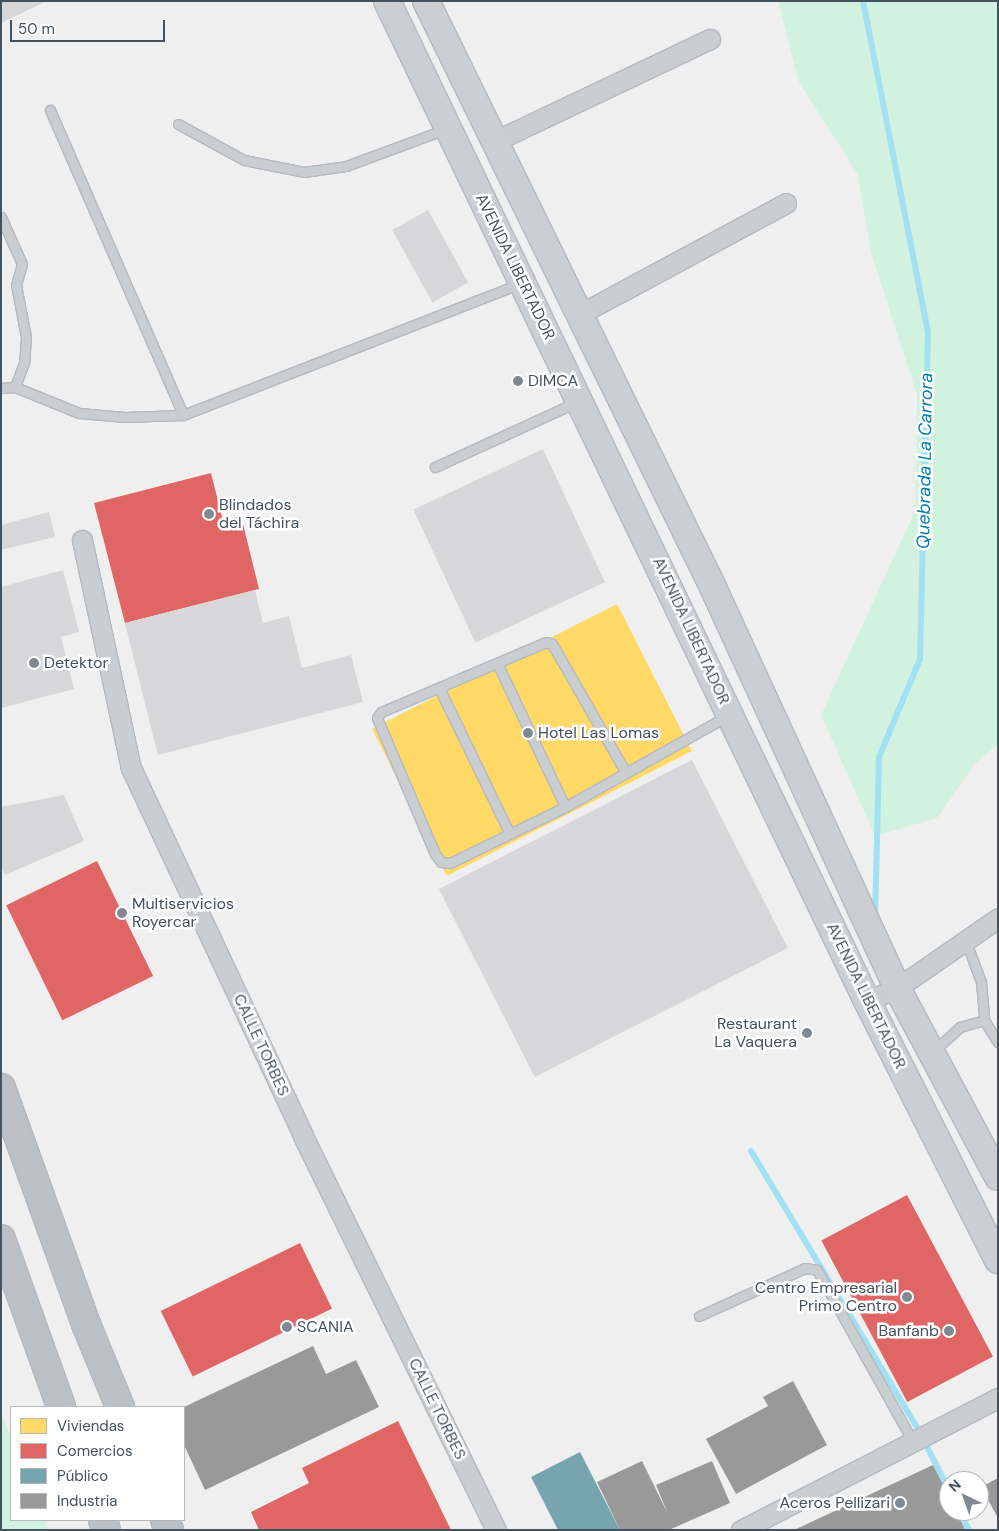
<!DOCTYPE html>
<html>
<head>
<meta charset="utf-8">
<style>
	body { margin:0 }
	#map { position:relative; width:999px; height:1531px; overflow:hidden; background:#f0efef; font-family:"DM Sans",sans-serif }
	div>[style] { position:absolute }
	.green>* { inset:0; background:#d1f2de }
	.homes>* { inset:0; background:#ffd966; transform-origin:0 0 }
	.shops>* { inset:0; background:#e06666; transform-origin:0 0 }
	.public>* { inset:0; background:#76a5af }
	.industry>* { inset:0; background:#999 }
	.stream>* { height:6px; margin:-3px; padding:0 3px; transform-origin:3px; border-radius:3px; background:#a2e0f4 }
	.building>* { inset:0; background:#d7d7d9; transform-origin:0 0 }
	.roads { filter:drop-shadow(1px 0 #b4b9c0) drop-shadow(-1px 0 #b4b9c0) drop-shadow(0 1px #b4b9c0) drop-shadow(0 -1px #b4b9c0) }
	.service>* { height:9px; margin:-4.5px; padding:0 4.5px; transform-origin:4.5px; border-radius:4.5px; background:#cbced0 }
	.minor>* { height:19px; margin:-9.5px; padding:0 9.5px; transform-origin:9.5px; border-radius:9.5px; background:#cbced0 }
	.secondary>* { height:26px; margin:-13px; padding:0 13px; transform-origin:13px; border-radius:13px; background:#cbcfd3 }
	.motorway>* { height:28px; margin:-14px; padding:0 14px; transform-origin:14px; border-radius:14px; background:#bbc0c6 }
	.dots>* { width:14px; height:14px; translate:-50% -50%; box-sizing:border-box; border:2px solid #fff; border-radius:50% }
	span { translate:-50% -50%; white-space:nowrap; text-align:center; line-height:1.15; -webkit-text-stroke:5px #fff; paint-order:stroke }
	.street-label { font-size:16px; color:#44515e }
	.poi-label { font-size:16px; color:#44515e }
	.left { translate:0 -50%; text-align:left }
	.right { translate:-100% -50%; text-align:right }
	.water-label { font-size:18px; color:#027ea5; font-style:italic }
	.frame { position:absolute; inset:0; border:2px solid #44515e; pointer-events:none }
	.legend { position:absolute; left:10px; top:1406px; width:175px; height:115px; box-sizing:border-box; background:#fff; border:1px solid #b4b9bf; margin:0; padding:6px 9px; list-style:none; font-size:15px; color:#44515e }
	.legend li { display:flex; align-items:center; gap:10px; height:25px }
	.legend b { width:25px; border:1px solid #b4b9bf }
	.north { position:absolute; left:939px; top:1471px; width:50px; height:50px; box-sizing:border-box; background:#fff; border:1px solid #b4b9bf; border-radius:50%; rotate:318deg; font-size:14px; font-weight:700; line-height:20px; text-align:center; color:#44515e }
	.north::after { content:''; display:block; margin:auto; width:18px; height:22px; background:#808891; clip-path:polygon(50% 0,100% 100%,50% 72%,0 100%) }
	.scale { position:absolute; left:10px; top:20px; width:155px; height:22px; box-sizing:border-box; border:2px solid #44515e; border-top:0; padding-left:6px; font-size:15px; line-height:18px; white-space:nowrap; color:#44515e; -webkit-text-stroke:4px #fff; paint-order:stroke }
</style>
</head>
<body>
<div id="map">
	<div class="green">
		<i style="clip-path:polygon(778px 1px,998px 1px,998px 744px,975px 764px,937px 818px,875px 836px,821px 715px,915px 511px,917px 395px,872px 256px,857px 173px,799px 82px)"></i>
		<i style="clip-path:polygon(1px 1412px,11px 1437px,11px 1520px,44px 1520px,49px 1530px,1px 1530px)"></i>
	</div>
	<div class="homes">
		<i style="left:617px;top:604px;width:165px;height:275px;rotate:63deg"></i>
	</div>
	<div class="shops">
		<i style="clip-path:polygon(211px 473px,223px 521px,241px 516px,259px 589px,125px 623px,94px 503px)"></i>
		<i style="left:97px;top:861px;width:128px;height:101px;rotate:64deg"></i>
		<i style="left:907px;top:1195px;width:183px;height:97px;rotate:62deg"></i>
		<i style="left:300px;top:1243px;width:73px;height:155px;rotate:64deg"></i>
		<i style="clip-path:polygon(398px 1421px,451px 1530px,259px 1530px,251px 1512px,309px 1483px,302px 1468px)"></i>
	</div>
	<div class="public">
		<i style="clip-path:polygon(580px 1452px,620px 1530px,558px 1530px,531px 1477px)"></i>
	</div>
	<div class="industry">
		<i style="clip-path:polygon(313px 1346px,326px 1374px,356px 1360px,379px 1407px,205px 1490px,184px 1445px,184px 1407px)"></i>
		<i style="clip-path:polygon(793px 1381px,827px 1445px,736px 1494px,706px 1439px,768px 1406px,763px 1397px)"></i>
		<i style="clip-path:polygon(642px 1461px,668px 1514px,656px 1485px,712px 1461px,730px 1503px,669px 1530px,620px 1530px,597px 1482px)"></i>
		<i style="clip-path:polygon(935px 1464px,949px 1495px,949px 1511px,957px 1511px,965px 1530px,794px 1530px)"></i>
		<i style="clip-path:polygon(998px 1478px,998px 1518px,981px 1487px)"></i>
	</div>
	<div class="stream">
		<i style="left:863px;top:1px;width:337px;rotate:78.9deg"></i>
		<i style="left:928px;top:332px;width:327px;rotate:91.4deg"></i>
		<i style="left:920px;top:659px;width:106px;rotate:112.7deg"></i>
		<i style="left:879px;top:757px;width:160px;rotate:91.4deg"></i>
		<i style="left:751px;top:1151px;width:321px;rotate:59deg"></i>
		<i style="left:925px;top:1443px;width:53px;rotate:62.9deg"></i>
		<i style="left:959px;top:1511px;width:21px;rotate:62deg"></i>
	</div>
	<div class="building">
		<i style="clip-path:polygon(1px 1px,47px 1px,1px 23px)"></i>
		<i style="left:428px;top:210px;width:83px;height:41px;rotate:61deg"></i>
		<i style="left:543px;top:449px;width:147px;height:143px;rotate:65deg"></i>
		<i style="clip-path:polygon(49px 512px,55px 537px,1px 550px,1px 525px)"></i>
		<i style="clip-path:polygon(63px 570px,79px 632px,61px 637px,74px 689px,1px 708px,1px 587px)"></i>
		<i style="clip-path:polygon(255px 590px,263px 623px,289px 616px,302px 668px,351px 655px,363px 702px,158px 755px,125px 623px)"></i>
		<i style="left:692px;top:760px;width:211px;height:284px;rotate:63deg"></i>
		<i style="clip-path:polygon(64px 795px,84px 841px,5px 875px,1px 867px,1px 807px)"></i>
	</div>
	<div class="roads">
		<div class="service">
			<i style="left:50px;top:110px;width:333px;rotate:66.4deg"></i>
			<i style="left:178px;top:124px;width:75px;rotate:28.6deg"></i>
			<i style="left:244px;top:160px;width:61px;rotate:11.3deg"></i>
			<i style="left:304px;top:172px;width:42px;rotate:-8.1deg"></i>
			<i style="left:346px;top:166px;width:107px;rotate:-20.3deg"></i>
			<i style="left:1px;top:217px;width:51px;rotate:65.9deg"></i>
			<i style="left:22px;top:264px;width:22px;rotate:106deg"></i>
			<i style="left:16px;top:285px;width:53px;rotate:79.1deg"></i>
			<i style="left:26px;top:337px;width:26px;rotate:94deg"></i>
			<i style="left:24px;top:363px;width:26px;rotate:111deg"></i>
			<i style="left:1px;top:388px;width:14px;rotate:-4deg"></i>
			<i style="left:15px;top:387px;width:69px;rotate:22.1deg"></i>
			<i style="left:79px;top:413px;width:46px;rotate:5deg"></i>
			<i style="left:125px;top:417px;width:58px;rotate:-2deg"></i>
			<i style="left:183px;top:415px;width:363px;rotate:-21.3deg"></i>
			<i style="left:435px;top:467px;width:156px;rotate:-24.6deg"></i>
			<i style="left:498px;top:665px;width:157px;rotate:64.7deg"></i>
			<i style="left:440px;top:690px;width:160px;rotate:64.1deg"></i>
			<i style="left:626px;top:773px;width:149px;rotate:-119.8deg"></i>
			<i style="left:552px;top:644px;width:6px;rotate:-162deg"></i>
			<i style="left:546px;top:642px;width:179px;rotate:157deg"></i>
			<i style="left:381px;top:712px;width:7px;rotate:124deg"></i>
			<i style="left:377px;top:718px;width:148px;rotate:66.9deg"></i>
			<i style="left:435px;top:854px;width:10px;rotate:53deg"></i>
			<i style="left:441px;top:862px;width:9px;rotate:6deg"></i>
			<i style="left:450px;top:863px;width:128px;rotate:-26deg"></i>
			<i style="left:565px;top:807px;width:186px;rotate:-29.3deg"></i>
			<i style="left:965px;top:939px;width:46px;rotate:69.6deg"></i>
			<i style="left:981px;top:982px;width:38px;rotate:85deg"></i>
			<i style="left:984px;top:1020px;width:26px;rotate:58deg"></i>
			<i style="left:933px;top:1052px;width:37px;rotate:-43deg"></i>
			<i style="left:960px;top:1027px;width:25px;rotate:-16deg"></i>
			<i style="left:699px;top:1316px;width:116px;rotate:-24.4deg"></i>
			<i style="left:805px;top:1268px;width:12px;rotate:9deg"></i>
			<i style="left:817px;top:1270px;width:197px;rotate:60.8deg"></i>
		</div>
		<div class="minor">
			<i style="left:495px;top:141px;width:238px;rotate:-25.4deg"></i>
			<i style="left:580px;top:314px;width:234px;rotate:-28.3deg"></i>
			<i style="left:82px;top:540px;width:233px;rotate:77.9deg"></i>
			<i style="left:131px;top:768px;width:406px;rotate:64.9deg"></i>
			<i style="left:303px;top:1136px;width:439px;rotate:63.9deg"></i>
			<i style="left:867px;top:1001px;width:33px;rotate:-23deg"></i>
			<i style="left:897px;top:988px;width:123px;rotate:-34.7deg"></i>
			<i style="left:741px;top:1530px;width:289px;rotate:-27.2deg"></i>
		</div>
		<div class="secondary">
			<i style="left:387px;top:1px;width:1109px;rotate:64.36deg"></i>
			<i style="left:867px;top:1001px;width:290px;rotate:63.2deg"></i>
			<i style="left:426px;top:1px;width:646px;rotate:63.91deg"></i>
			<i style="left:710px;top:581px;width:448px;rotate:65.3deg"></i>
			<i style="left:897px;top:988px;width:214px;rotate:61.9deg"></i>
		</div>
		<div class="motorway">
			<i style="left:1px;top:1088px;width:251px;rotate:70.2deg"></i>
			<i style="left:86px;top:1324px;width:90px;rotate:67.7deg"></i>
			<i style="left:1px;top:1239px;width:178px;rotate:70.3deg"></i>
			<i style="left:103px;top:1520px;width:10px;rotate:73deg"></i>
			<i style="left:165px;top:1520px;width:11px;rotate:68deg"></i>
		</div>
	</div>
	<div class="dots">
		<i style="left:518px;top:381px;background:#808891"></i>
		<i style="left:209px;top:514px;background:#808891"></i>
		<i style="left:34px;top:663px;background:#808891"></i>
		<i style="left:528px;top:733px;background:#808891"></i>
		<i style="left:122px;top:913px;background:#808891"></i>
		<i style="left:807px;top:1033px;background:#808891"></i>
		<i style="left:907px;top:1297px;background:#808891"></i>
		<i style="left:287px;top:1327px;background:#808891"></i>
		<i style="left:949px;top:1331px;background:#808891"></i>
		<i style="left:900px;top:1503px;background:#808891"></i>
	</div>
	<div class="street-label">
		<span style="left:515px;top:267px;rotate:64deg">AVENIDA LIBERTADOR</span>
		<span style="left:691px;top:631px;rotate:65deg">AVENIDA LIBERTADOR</span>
		<span style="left:866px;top:996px;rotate:64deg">AVENIDA LIBERTADOR</span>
		<span style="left:261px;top:1045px;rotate:65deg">CALLE TORBES</span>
		<span style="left:437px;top:1409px;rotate:64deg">CALLE TORBES</span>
	</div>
	<div class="poi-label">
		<span class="left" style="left:528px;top:381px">DIMCA</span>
		<span class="left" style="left:219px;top:514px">Blindados<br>del Táchira</span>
		<span class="left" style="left:44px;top:663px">Detektor</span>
		<span class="left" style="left:538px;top:733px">Hotel Las Lomas</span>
		<span class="left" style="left:132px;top:913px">Multiservicios<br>Royercar</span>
		<span class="right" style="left:797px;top:1033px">Restaurant<br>La Vaquera</span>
		<span class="right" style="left:897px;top:1297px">Centro Empresarial<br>Primo Centro</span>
		<span class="left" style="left:297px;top:1327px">SCANIA</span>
		<span class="right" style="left:939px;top:1331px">Banfanb</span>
		<span class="right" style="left:890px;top:1503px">Aceros Pellizari</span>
	</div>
	<div class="water-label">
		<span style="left:925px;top:461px;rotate:-89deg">Quebrada La Carrora</span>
	</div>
	<div class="frame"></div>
	<ul class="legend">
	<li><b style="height:14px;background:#ffd966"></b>Viviendas</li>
	<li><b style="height:14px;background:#e06666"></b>Comercios</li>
	<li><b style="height:14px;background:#76a5af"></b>Público</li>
	<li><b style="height:14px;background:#999"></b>Industria</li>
	</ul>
	<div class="north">N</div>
	<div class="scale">50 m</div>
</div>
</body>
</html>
